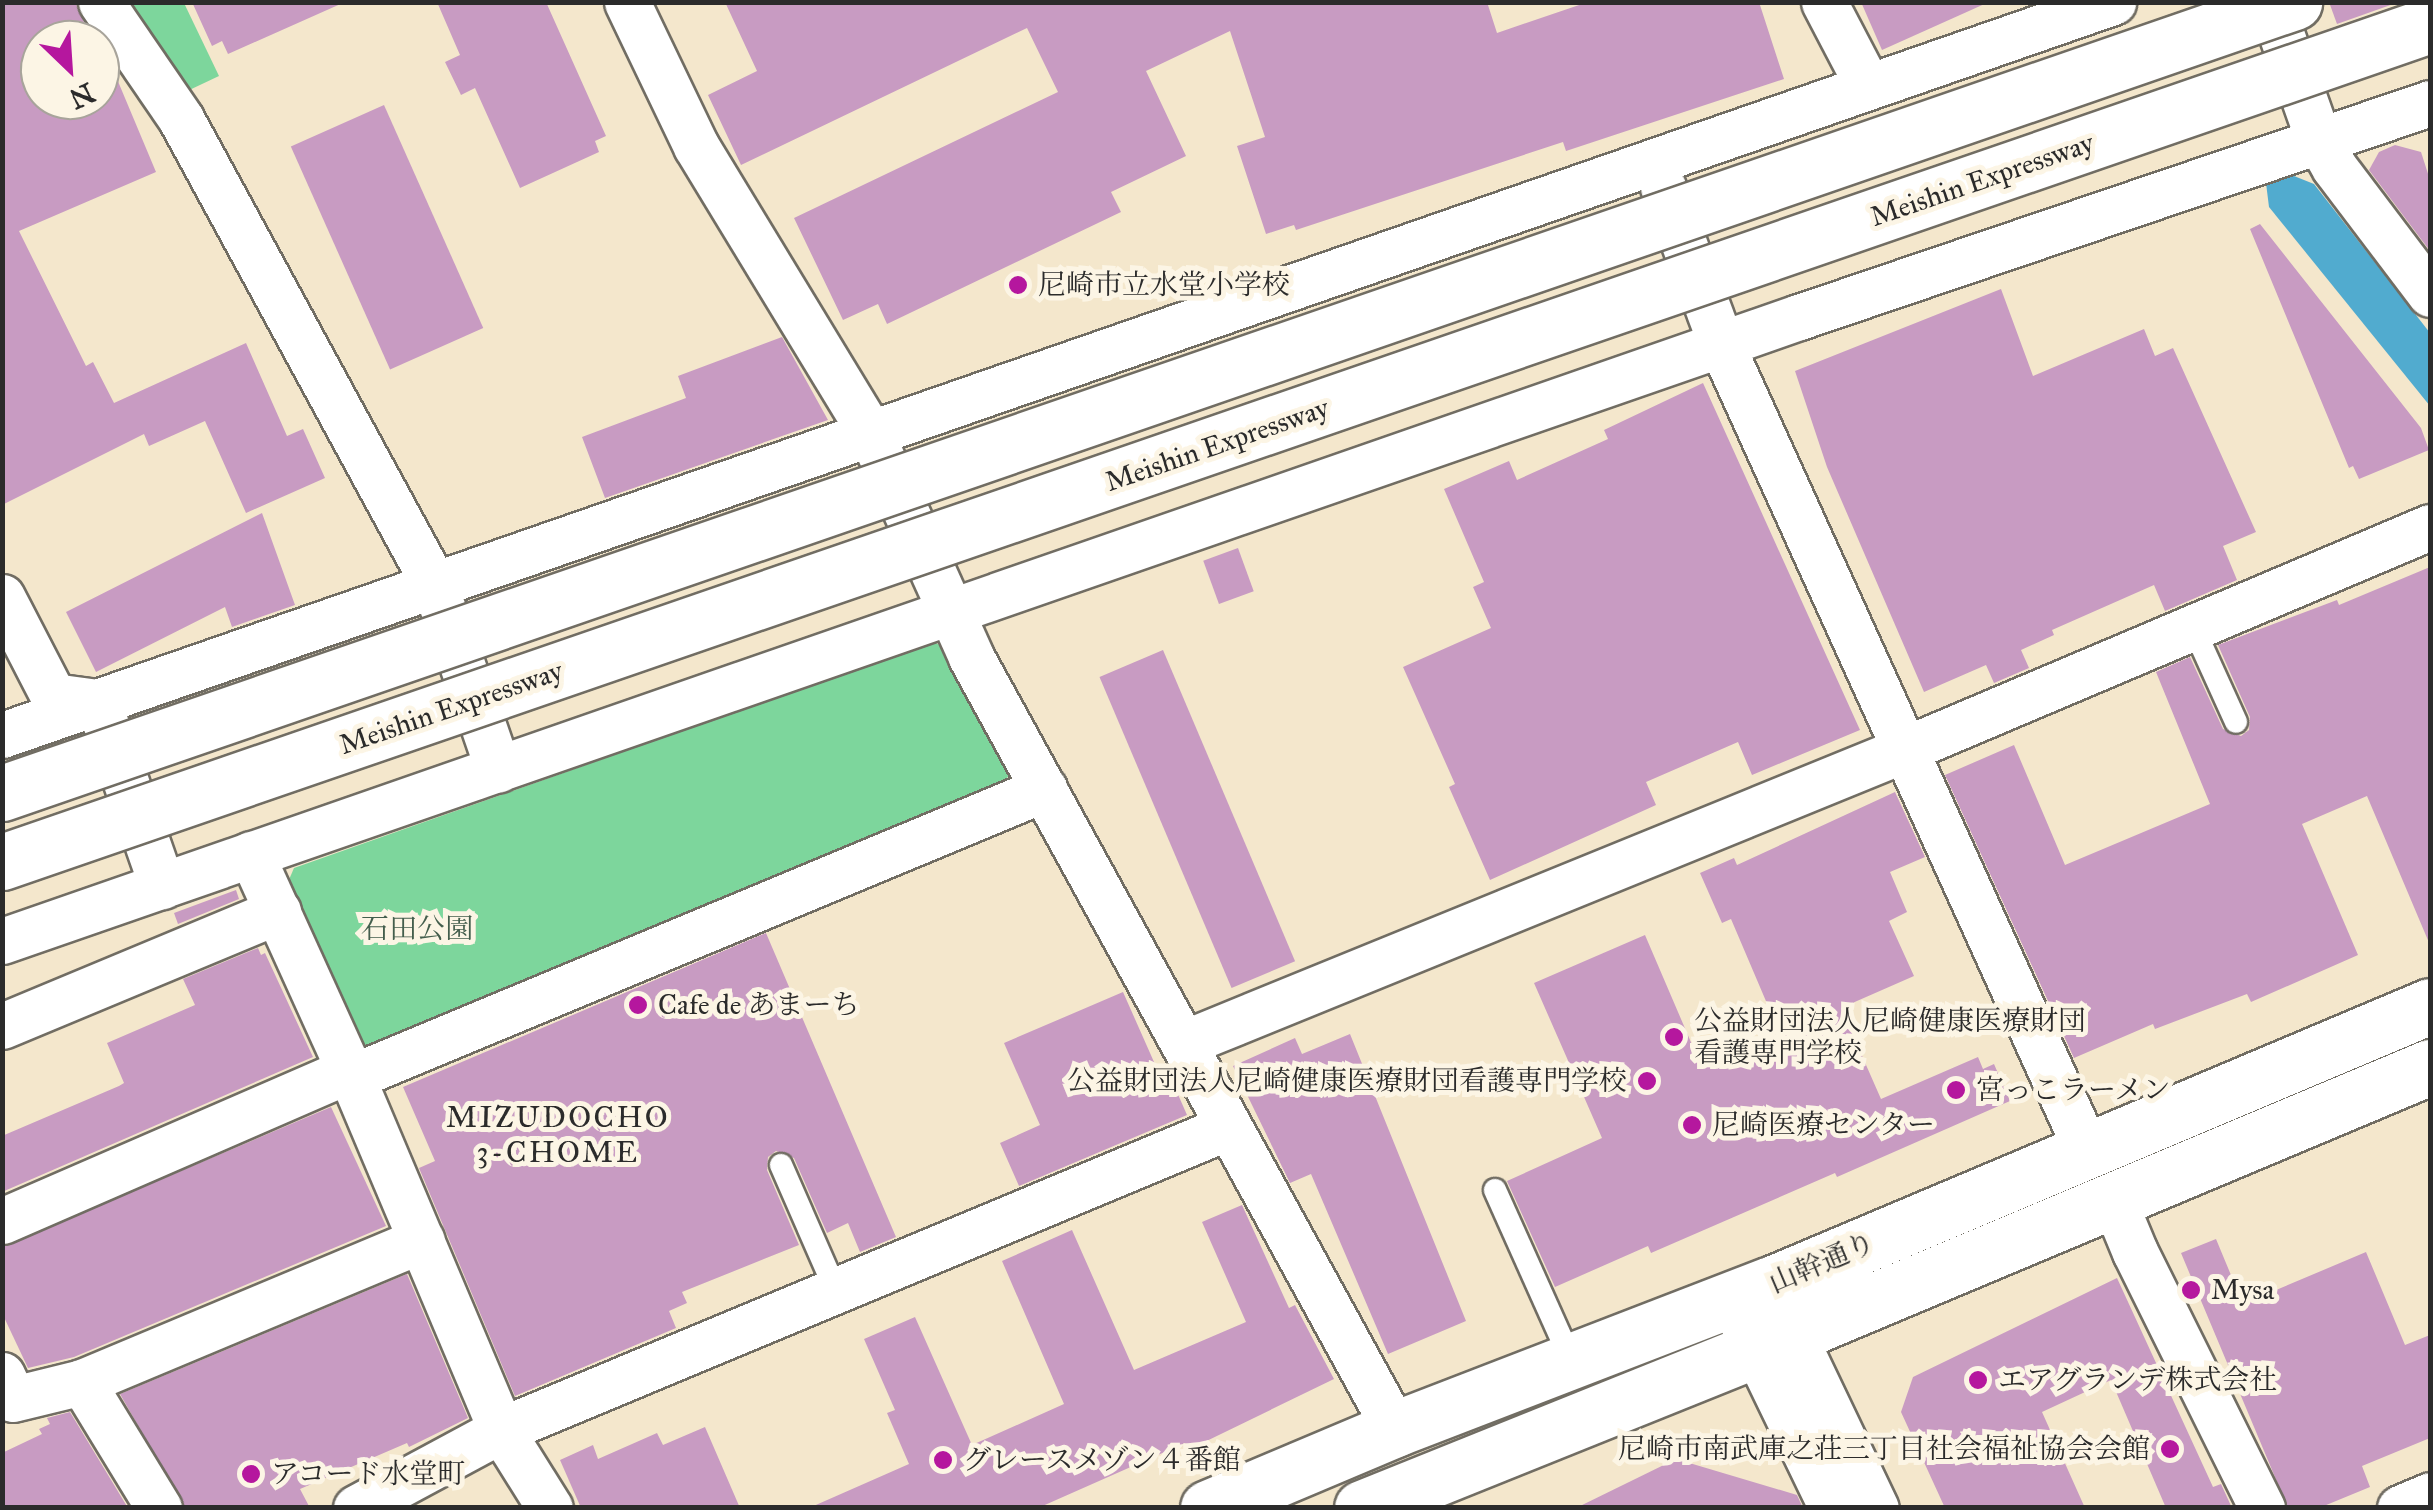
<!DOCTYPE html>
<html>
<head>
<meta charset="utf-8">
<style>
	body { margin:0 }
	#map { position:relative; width:2433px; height:1510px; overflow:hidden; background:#f4e7cc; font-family:"IM FELL Great Primer","Noto Serif JP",serif }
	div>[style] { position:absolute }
	.green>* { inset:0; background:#7dd69c }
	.water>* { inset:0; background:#51abcf }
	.building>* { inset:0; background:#c89bc2; transform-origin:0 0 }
	.roads { filter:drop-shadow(2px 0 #716d63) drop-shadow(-2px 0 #716d63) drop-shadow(0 2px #716d63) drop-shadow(0 -2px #716d63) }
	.service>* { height:22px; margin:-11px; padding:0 11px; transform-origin:11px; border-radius:11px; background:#fff }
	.minor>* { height:45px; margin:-22.5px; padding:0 22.5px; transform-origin:22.5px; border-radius:22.5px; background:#fff }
	.tertiary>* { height:55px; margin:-27.5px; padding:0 27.5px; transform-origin:27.5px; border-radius:27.5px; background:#fff }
	.bridges { filter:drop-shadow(2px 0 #716d63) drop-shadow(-2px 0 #716d63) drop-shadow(0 2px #716d63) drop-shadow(0 -2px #716d63) }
	.motorway-bridge>* { height:55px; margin:-27.5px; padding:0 27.5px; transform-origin:27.5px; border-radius:27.5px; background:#fff }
	.dots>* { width:28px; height:28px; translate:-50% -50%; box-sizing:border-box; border:5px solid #fcf5e5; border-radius:50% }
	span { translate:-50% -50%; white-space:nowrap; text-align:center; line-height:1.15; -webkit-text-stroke:10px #fcf5e5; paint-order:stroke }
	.street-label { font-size:28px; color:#2b2b2b }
	.poi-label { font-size:28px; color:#2b2b2b }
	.left { translate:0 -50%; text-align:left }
	.right { translate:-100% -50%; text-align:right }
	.park-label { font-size:28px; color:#445e4d }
	.neighbourhood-label { font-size:30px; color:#2b2b2b; letter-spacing:2.5px }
	.frame { position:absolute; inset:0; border:5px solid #2b2b2b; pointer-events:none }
	.north { position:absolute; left:20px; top:20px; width:100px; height:100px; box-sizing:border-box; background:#fcf5e5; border:2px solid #a8a49b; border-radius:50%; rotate:155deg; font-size:28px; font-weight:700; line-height:40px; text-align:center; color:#2b2b2b }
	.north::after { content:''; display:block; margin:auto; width:35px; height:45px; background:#b5179e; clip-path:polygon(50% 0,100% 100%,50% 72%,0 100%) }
</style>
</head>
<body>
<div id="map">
	<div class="green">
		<i style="clip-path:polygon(121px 3px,184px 3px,219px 76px,183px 93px)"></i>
		<i style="clip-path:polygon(934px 642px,947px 649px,1015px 766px,999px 790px,380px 1053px,357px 1044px,285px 889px,294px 868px)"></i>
	</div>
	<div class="water">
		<i style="clip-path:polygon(2289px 174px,2314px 184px,2430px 333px,2430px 406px,2269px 207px,2266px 183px)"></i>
	</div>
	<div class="building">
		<i style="clip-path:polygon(2px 2px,75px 2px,92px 40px,40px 40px,40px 100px,100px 100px,100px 57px,111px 82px,117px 79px,156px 172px,19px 231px,86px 366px,93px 362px,114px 403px,246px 343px,287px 436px,303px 429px,325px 478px,246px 513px,205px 421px,149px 446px,144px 434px,2px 505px)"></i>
		<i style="clip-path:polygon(192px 2px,345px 2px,228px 54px,222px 41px,212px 46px)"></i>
		<i style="clip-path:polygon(437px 2px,546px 2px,606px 136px,595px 141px,599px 152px,520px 188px,475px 88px,461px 95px,445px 62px,460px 55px)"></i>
		<i style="clip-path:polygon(725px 2px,1487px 2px,1497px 33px,1588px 2px,1759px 2px,1784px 79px,1566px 151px,1563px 142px,1296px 230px,1294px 225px,1266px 234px,1237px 146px,1265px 137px,1230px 31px,1146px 71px,1186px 156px,1111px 192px,1121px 212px,887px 324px,878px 304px,843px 320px,794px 218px,1058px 92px,1027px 28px,741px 165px,708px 95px,757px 71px)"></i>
		<i style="clip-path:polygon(1861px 2px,1989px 2px,1882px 50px)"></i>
		<i style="clip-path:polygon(2329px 2px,2399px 2px,2337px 24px)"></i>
		<i style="left:384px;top:105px;width:244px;height:102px;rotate:66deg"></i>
		<i style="clip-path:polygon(2395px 145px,2421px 152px,2430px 180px,2430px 251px,2369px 170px,2379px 152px)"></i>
		<i style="clip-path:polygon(2260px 224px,2421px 428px,2429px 450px,2359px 479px,2353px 466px,2349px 468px,2250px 229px)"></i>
		<i style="clip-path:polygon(2001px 289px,2033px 376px,2144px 329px,2155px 356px,2173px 348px,2256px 532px,2223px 546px,2237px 580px,2165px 611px,2154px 585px,2052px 630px,2054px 635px,2021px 650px,2029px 668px,1994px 683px,1986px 665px,1924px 692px,1827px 467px,1795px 371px)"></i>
		<i style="clip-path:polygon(782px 337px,828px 420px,605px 498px,582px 437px,686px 398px,678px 376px)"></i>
		<i style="clip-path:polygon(1703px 383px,1860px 730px,1752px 775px,1738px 742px,1646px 782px,1656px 805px,1490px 880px,1449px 787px,1455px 784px,1403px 667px,1491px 628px,1473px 587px,1484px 582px,1444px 489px,1509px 461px,1517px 480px,1608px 439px,1604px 430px)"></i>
		<i style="clip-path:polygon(262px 513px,295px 605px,232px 627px,225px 607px,96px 672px,66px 612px)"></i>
		<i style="left:1238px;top:548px;width:46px;height:37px;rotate:70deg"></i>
		<i style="clip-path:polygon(2430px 567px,2430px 945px,2367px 796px,2302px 824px,2358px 955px,2251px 1002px,2247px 994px,2155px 1029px,2153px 1024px,2074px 1058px,1945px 775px,2014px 745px,2065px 865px,2210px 804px,2156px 672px,2190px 657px,2223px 729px,2241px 736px,2249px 730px,2250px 717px,2218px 645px,2337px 600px,2339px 605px)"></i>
		<i style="left:1163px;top:650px;width:338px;height:69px;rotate:67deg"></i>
		<i style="clip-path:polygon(1895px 792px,1925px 857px,1890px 872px,1907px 912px,1889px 921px,1914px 976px,1841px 1008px,1881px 1099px,1978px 1057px,1983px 1069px,1994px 1064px,2010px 1101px,1837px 1177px,1835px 1173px,1651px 1253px,1648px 1246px,1555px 1287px,1507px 1181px,1602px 1138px,1534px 983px,1645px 935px,1702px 1068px,1780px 1034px,1731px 919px,1722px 923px,1700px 873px,1734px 858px,1737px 865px)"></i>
		<i style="clip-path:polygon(236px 890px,239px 899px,178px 924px,174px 913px)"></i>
		<i style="clip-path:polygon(766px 933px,896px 1237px,860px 1252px,848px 1223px,827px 1233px,794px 1158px,776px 1151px,768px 1157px,767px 1170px,799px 1245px,682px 1292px,687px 1303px,669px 1311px,676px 1328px,515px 1396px,419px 1168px,435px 1161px,403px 1087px)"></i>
		<i style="clip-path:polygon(258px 948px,261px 955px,265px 953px,313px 1057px,2px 1192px,2px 1136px,119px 1086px,124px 1083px,107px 1043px,195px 1005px,183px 979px)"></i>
		<i style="clip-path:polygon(1123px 992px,1158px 1071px,1166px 1067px,1187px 1115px,1019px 1186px,1000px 1143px,1040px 1125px,1004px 1043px)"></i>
		<i style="clip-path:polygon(1350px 1034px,1466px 1321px,1388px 1354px,1311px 1174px,1290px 1183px,1233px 1066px,1295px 1038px,1302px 1054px)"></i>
		<i style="clip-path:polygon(331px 1107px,386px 1226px,74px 1357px,28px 1368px,2px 1313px,2px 1247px)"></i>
		<i style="clip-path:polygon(1242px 1205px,1289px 1308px,1295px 1305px,1334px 1379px,1188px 1450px,1185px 1443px,1038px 1508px,809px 1508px,909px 1464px,887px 1413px,895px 1410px,864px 1339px,915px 1317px,972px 1445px,1064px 1404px,1002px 1261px,1072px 1230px,1134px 1370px,1246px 1322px,1202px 1222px)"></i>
		<i style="clip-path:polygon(2216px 1239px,2243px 1304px,2366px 1252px,2405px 1345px,2430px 1335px,2430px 1438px,2362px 1466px,2370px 1487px,2319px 1508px,2288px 1508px,2181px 1253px)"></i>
		<i style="clip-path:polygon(407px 1274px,468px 1418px,409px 1447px,407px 1443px,300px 1489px,310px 1508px,185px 1508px,120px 1394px)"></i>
		<i style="clip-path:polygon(2117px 1278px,2213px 1487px,2221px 1484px,2232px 1508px,2166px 1508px,2111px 1380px,2042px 1412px,2085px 1508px,1945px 1508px,1901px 1412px,1913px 1377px)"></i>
		<i style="clip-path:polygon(70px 1412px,128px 1508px,2px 1508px,2px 1453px,42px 1434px,39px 1429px,50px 1424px,47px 1418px)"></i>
		<i style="clip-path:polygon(705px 1427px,740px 1508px,581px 1508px,560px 1460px,593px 1445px,598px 1459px,657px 1433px,663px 1445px)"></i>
		<i style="clip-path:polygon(1676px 1459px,1797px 1495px,1803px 1508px,1576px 1508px)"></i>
	</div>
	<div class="roads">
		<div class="service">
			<i style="left:2193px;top:627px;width:104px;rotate:65.6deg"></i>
			<i style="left:781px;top:1165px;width:137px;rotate:66.4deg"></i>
			<i style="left:1495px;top:1190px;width:186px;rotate:65.9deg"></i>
		</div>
		<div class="minor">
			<i style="left:101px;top:2px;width:142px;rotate:55.6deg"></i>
			<i style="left:181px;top:119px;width:532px;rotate:61.46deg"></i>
			<i style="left:435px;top:586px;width:194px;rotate:71deg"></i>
			<i style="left:627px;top:2px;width:160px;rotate:64.4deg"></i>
			<i style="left:696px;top:146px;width:337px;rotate:58.7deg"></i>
			<i style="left:871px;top:434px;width:244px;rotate:65.8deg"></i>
			<i style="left:971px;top:657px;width:881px;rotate:61.22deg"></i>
			<i style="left:1824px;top:2px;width:95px;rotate:62.4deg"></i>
			<i style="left:2270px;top:2px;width:147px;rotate:70.6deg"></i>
			<i style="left:2319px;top:141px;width:30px;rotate:60deg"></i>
			<i style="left:2334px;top:167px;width:159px;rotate:52.9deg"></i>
			<i style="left:1663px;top:187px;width:167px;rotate:69.7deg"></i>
			<i style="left:1721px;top:344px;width:886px;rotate:65.6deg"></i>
			<i style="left:2px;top:597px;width:111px;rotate:62.7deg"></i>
			<i style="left:53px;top:696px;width:45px;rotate:7.6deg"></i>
			<i style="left:98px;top:702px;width:195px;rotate:70.8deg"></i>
			<i style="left:2px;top:735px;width:2235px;rotate:-19.15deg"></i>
			<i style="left:251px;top:854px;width:245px;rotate:65.6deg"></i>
			<i style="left:352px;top:1077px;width:383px;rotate:67.1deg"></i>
			<i style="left:501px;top:1430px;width:92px;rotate:57.9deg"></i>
			<i style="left:2px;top:941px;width:1902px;rotate:-19.15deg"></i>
			<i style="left:1799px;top:317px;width:666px;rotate:-18.73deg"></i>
			<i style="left:2px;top:1026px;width:299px;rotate:-22.6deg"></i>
			<i style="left:1184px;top:1043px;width:782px;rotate:-22.17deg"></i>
			<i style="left:1908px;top:748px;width:567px;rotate:-22.95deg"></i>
			<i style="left:2113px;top:1199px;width:57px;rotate:67.5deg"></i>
			<i style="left:2135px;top:1252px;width:286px;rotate:63.6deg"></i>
			<i style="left:2px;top:1221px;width:361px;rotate:-23.5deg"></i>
			<i style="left:333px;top:1077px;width:19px"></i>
			<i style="left:352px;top:1077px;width:750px;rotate:-22.6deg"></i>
			<i style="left:1779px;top:1305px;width:225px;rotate:64.5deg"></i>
			<i style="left:1741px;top:1320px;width:209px;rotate:64.2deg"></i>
			<i style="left:2px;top:1375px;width:26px;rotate:65deg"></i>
			<i style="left:13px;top:1399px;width:71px;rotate:-13.8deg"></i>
			<i style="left:82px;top:1382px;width:368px;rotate:-22.7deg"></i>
			<i style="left:82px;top:1382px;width:148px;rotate:58.6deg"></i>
			<i style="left:356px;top:1508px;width:165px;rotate:-28.3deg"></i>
			<i style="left:501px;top:1430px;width:788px;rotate:-22.63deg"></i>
			<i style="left:2400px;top:1508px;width:33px;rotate:-23deg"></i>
		</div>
		<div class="tertiary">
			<i style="left:1208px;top:1508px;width:203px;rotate:-22.9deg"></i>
			<i style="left:1395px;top:1429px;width:401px;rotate:-21.1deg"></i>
			<i style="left:1769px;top:1285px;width:717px;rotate:-22.88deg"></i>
			<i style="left:1362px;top:1508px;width:424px;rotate:-21.9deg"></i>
			<i style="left:1756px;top:1350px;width:731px;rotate:-22.78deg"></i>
		</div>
	</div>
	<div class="bridges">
		<div class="motorway-bridge">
			<i style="left:2px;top:793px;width:2425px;rotate:-19.04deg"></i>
			<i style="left:2px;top:862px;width:2568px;rotate:-19.02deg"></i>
		</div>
	</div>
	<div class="dots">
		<i style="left:1018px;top:285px;background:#b5179e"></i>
		<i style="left:638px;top:1005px;background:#b5179e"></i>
		<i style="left:1674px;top:1037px;background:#b5179e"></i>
		<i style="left:1647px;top:1081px;background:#b5179e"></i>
		<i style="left:1956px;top:1090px;background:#b5179e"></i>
		<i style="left:1692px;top:1125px;background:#b5179e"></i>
		<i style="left:2191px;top:1290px;background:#b5179e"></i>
		<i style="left:1978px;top:1380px;background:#b5179e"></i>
		<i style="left:2170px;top:1449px;background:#b5179e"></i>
		<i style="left:943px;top:1460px;background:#b5179e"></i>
		<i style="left:251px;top:1474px;background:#b5179e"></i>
	</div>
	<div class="street-label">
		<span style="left:1982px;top:180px;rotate:-19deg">Meishin Expressway</span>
		<span style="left:1217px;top:445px;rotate:-19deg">Meishin Expressway</span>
		<span style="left:451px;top:708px;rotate:-19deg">Meishin Expressway</span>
		<span style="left:1822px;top:1263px;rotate:-23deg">山幹通り</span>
	</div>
	<div class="poi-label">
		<span class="left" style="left:1038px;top:285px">尼崎市立水堂小学校</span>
		<span class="left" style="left:658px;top:1005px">Cafe de あまーち</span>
		<span class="left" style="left:1694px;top:1037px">公益財団法人尼崎健康医療財団<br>看護専門学校</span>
		<span class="right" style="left:1627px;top:1081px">公益財団法人尼崎健康医療財団看護専門学校</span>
		<span class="left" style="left:1976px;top:1090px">宮っこラーメン</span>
		<span class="left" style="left:1712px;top:1125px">尼崎医療センター</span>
		<span class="left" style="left:2211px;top:1290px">Mysa</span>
		<span class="left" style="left:1998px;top:1380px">エアグランデ株式会社</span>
		<span class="right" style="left:2150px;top:1449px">尼崎市南武庫之荘三丁目社会福祉協会会館</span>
		<span class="left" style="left:963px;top:1460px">グレースメゾン４番館</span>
		<span class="left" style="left:271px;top:1474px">アコード水堂町</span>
	</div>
	<div class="park-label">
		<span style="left:417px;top:929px">石田公園</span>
	</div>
	<div class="neighbourhood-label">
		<span style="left:558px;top:1134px">MIZUDOCHO<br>3-CHOME</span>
	</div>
	<div class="frame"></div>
	<div class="north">N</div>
</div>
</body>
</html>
